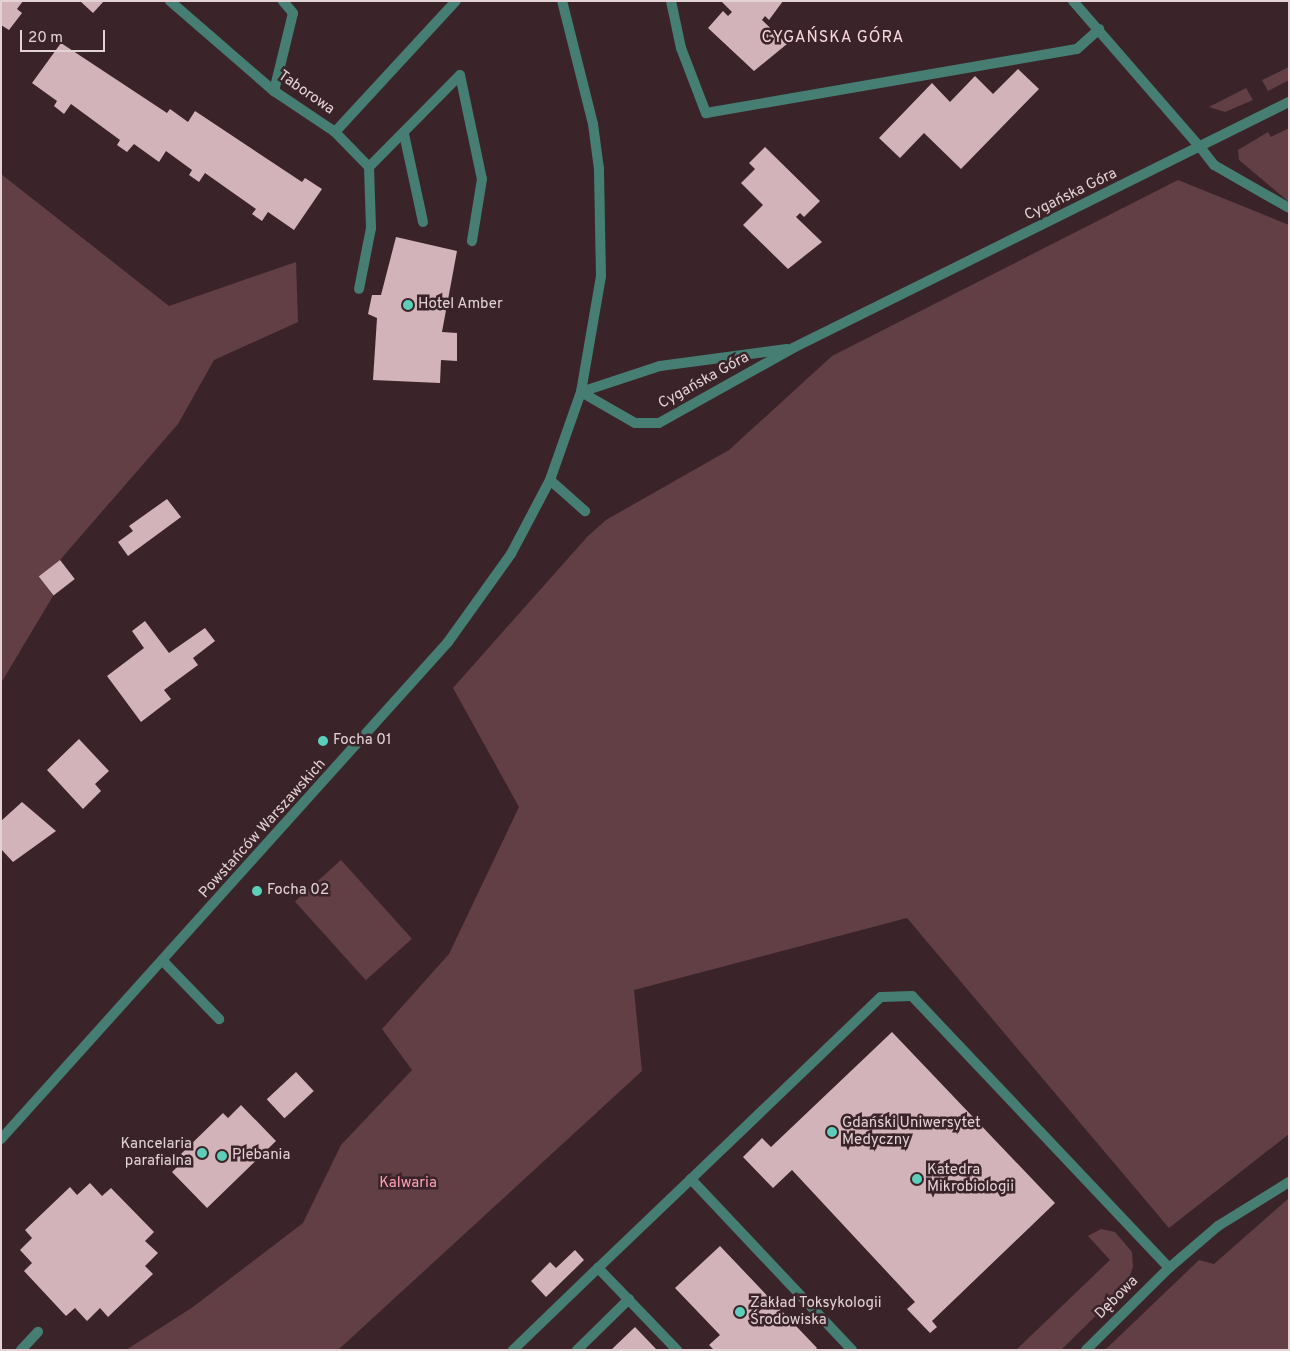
<!DOCTYPE html>
<html>
<head>
<meta charset="utf-8">
<style>
	body { margin:0 }
	#map { position:relative; width:1290px; height:1351px; overflow:hidden; background:#3b2429; font-family:Overpass,sans-serif }
	div>[style] { position:absolute }
	.green>* { inset:0; background:#623e45; transform-origin:0 0 }
	.building>* { inset:0; background:#d2b3b9; transform-origin:0 0 }
	.service>* { height:10px; margin:-5px; padding:0 5px; transform-origin:5px; border-radius:5px; background:#467e73 }
	.minor>* { height:10px; margin:-5px; padding:0 5px; transform-origin:5px; border-radius:5px; background:#467e73 }
	.tertiary>* { height:10px; margin:-5px; padding:0 5px; transform-origin:5px; border-radius:5px; background:#467e73 }
	.dots>* { width:14px; height:14px; translate:-50% -50%; box-sizing:border-box; border:2px solid #3b2429; border-radius:50% }
	span { translate:-50% -50%; white-space:nowrap; text-align:center; line-height:1.15; -webkit-text-stroke:5px #3b2429; paint-order:stroke }
	.street-label { font-size:15px; color:#e3d3d6 }
	.poi-label { font-size:15px; color:#e3d3d6 }
	.left { translate:0 -50%; text-align:left }
	.right { translate:-100% -50%; text-align:right }
	.park-label { font-size:15px; color:#fca2b5 }
	.neighbourhood-label { font-size:16px; color:#f9dae0; letter-spacing:1px }
	.frame { position:absolute; inset:0; border:2px solid #e3d3d6; pointer-events:none }
	.scale { position:absolute; left:20px; top:30px; width:85px; height:22px; box-sizing:border-box; border:2px solid #e3d3d6; border-top:0; padding-left:6px; font-size:15px; line-height:18px; white-space:nowrap; color:#e3d3d6; -webkit-text-stroke:4px #3b2429; paint-order:stroke }
</style>
</head>
<body>
<div id="map">
	<div class="green">
		<i style="clip-path:polygon(1289px 67px,1289px 80px,1268px 91px,1262px 80px)"></i>
		<i style="clip-path:polygon(1246px 88px,1253px 100px,1225px 112px,1209px 107px)"></i>
		<i style="clip-path:polygon(1289px 128px,1289px 202px,1239px 160px,1238px 150px,1268px 132px,1271px 137px)"></i>
		<i style="clip-path:polygon(1px 174px,169px 306px,296px 262px,298px 322px,214px 360px,178px 424px,60px 560px,39px 577px,53px 596px,1px 683px)"></i>
		<i style="clip-path:polygon(1178px 180px,1289px 225px,1289px 1134px,1169px 1228px,907px 918px,634px 990px,642px 1071px,338px 1350px,126px 1350px,193px 1307px,303px 1223px,341px 1145px,412px 1070px,382px 1029px,449px 954px,519px 807px,453px 688px,588px 536px,606px 520px,729px 450px,832px 356px)"></i>
		<i style="left:341px;top:860px;width:106px;height:62px;rotate:48deg"></i>
		<i style="clip-path:polygon(1289px 1198px,1289px 1350px,1105px 1350px,1199px 1260px,1214px 1264px)"></i>
		<i style="clip-path:polygon(1101px 1229px,1115px 1232px,1132px 1252px,1133px 1267px,1126px 1286px,1061px 1350px,1016px 1350px,1110px 1260px,1088px 1236px)"></i>
	</div>
	<div class="building">
		<i style="clip-path:polygon(1px 1px,23px 1px,17px 9px,22px 13px,9px 30px,1px 25px)"></i>
		<i style="clip-path:polygon(80px 1px,104px 1px,93px 13px)"></i>
		<i style="clip-path:polygon(721px 1px,783px 1px,769px 20px,765px 16px,762px 20px,787px 44px,754px 71px,708px 28px,723px 11px,728px 16px,732px 12px)"></i>
		<i style="clip-path:polygon(61px 43px,167px 113px,170px 109px,188px 122px,195px 111px,302px 182px,305px 178px,322px 189px,294px 230px,268px 212px,262px 221px,252px 214px,256px 209px,205px 173px,199px 182px,189px 175px,192px 170px,166px 151px,159px 162px,134px 144px,127px 152px,117px 145px,120px 140px,71px 104px,64px 114px,54px 106px,57px 101px,32px 83px)"></i>
		<i style="clip-path:polygon(1018px 69px,1039px 89px,961px 169px,924px 133px,900px 158px,879px 138px,932px 83px,950px 102px,975px 76px,993px 94px)"></i>
		<i style="clip-path:polygon(765px 147px,820px 201px,804px 217px,800px 213px,796px 217px,822px 242px,788px 269px,743px 225px,763px 205px,741px 183px,755px 169px,749px 163px)"></i>
		<i style="clip-path:polygon(396px 237px,457px 251px,442px 332px,457px 333px,457px 361px,441px 360px,440px 383px,373px 380px,377px 318px,368px 314px,372px 295px,381px 295px)"></i>
		<i style="clip-path:polygon(167px 499px,181px 517px,128px 556px,118px 542px,133px 531px,129px 526px)"></i>
		<i style="left:60px;top:560px;width:24px;height:27px;rotate:52deg"></i>
		<i style="clip-path:polygon(145px 621px,169px 653px,205px 628px,215px 641px,193px 658px,198px 665px,164px 690px,171px 699px,141px 722px,107px 676px,144px 648px,132px 631px)"></i>
		<i style="clip-path:polygon(79px 739px,109px 771px,95px 784px,101px 791px,83px 809px,47px 770px)"></i>
		<i style="clip-path:polygon(22px 802px,56px 831px,13px 862px,1px 849px,1px 821px)"></i>
		<i style="clip-path:polygon(892px 1032px,1055px 1203px,932px 1321px,937px 1327px,930px 1333px,907px 1309px,915px 1302px,792px 1170px,773px 1188px,743px 1157px,762px 1138px,771px 1147px)"></i>
		<i style="left:296px;top:1072px;width:26px;height:40px;rotate:47deg"></i>
		<i style="clip-path:polygon(241px 1105px,276px 1141px,207px 1208px,172px 1172px,185px 1159px,181px 1154px,223px 1113px,228px 1118px)"></i>
		<i style="clip-path:polygon(90px 1183px,102px 1196px,111px 1188px,154px 1232px,145px 1241px,158px 1253px,145px 1266px,153px 1274px,108px 1317px,100px 1308px,87px 1321px,75px 1308px,66px 1316px,24px 1271px,32px 1263px,20px 1250px,32px 1238px,25px 1230px,70px 1187px,77px 1195px)"></i>
		<i style="clip-path:polygon(720px 1246px,817px 1348px,815px 1350px,714px 1350px,709px 1345px,720px 1335px,675px 1288px)"></i>
		<i style="clip-path:polygon(575px 1250px,584px 1260px,546px 1297px,531px 1281px,550px 1262px,556px 1268px)"></i>
		<i style="clip-path:polygon(635px 1327px,657px 1350px,611px 1350px)"></i>
	</div>
	<div class="service">
		<i style="left:671px;top:1px;width:48px;rotate:78deg"></i>
		<i style="left:681px;top:48px;width:70px;rotate:69deg"></i>
		<i style="left:706px;top:113px;width:376px;rotate:-9.8deg"></i>
		<i style="left:1077px;top:49px;width:30px;rotate:-42deg"></i>
		<i style="left:274px;top:91px;width:80px;rotate:-76.3deg"></i>
		<i style="left:293px;top:13px;width:16px;rotate:-130deg"></i>
		<i style="left:335px;top:132px;width:49px;rotate:45.8deg"></i>
		<i style="left:369px;top:167px;width:61px;rotate:88.1deg"></i>
		<i style="left:371px;top:228px;width:62px;rotate:101.1deg"></i>
		<i style="left:404px;top:134px;width:90px;rotate:77.8deg"></i>
		<i style="left:1200px;top:147px;width:23px;rotate:52deg"></i>
		<i style="left:1214px;top:165px;width:86px;rotate:29.8deg"></i>
		<i style="left:369px;top:167px;width:129px;rotate:-45.3deg"></i>
		<i style="left:460px;top:75px;width:106px;rotate:78.1deg"></i>
		<i style="left:482px;top:179px;width:63px;rotate:99.2deg"></i>
		<i style="left:550px;top:480px;width:47px;rotate:41.5deg"></i>
		<i style="left:163px;top:961px;width:81px;rotate:46deg"></i>
		<i style="left:21px;top:1350px;width:25px;rotate:-47deg"></i>
		<i style="left:513px;top:1350px;width:118px;rotate:-44deg"></i>
		<i style="left:577px;top:1350px;width:73px;rotate:-44.4deg"></i>
		<i style="left:677px;top:1350px;width:114px;rotate:-133.9deg"></i>
		<i style="left:598px;top:1268px;width:129px;rotate:-43.7deg"></i>
		<i style="left:852px;top:1350px;width:235px;rotate:-133.3deg"></i>
		<i style="left:691px;top:1179px;width:263px;rotate:-43.8deg"></i>
		<i style="left:881px;top:997px;width:31px;rotate:-2deg"></i>
		<i style="left:912px;top:996px;width:374px;rotate:46.6deg"></i>
		<i style="left:1169px;top:1268px;width:65px;rotate:-40.6deg"></i>
		<i style="left:1218px;top:1226px;width:84px;rotate:-31.8deg"></i>
	</div>
	<div class="minor">
		<i style="left:170px;top:1px;width:138px;rotate:40.9deg"></i>
		<i style="left:274px;top:91px;width:73px;rotate:33.9deg"></i>
		<i style="left:335px;top:132px;width:178px;rotate:-47.3deg"></i>
		<i style="left:1073px;top:1px;width:194px;rotate:49deg"></i>
		<i style="left:1086px;top:1350px;width:117px;rotate:-44.7deg"></i>
	</div>
	<div class="tertiary">
		<i style="left:581px;top:392px;width:62px;rotate:29.9deg"></i>
		<i style="left:635px;top:423px;width:24px"></i>
		<i style="left:659px;top:423px;width:154px;rotate:-29.2deg"></i>
		<i style="left:793px;top:348px;width:554px;rotate:-26.38deg"></i>
		<i style="left:581px;top:392px;width:83px;rotate:-18.2deg"></i>
		<i style="left:660px;top:366px;width:128px;rotate:-7.6deg"></i>
		<i style="left:1px;top:1139px;width:668px;rotate:-48.03deg"></i>
		<i style="left:448px;top:642px;width:108px;rotate:-54.4deg"></i>
		<i style="left:511px;top:554px;width:84px;rotate:-62.2deg"></i>
		<i style="left:550px;top:480px;width:93px;rotate:-70.6deg"></i>
		<i style="left:581px;top:392px;width:118px;rotate:-80.2deg"></i>
		<i style="left:601px;top:276px;width:107px;rotate:-91.1deg"></i>
		<i style="left:599px;top:169px;width:45px;rotate:-97.6deg"></i>
		<i style="left:593px;top:124px;width:127px;rotate:-104.1deg"></i>
	</div>
	<div class="dots">
		<i style="left:408px;top:305px;background:#5dceb9"></i>
		<i style="left:323px;top:741px;background:#5dceb9"></i>
		<i style="left:257px;top:891px;background:#5dceb9"></i>
		<i style="left:832px;top:1132px;background:#5dceb9"></i>
		<i style="left:202px;top:1153px;background:#5dceb9"></i>
		<i style="left:222px;top:1156px;background:#5dceb9"></i>
		<i style="left:917px;top:1179px;background:#5dceb9"></i>
		<i style="left:740px;top:1312px;background:#5dceb9"></i>
	</div>
	<div class="street-label">
		<span style="left:306px;top:93px;rotate:35deg">Taborowa</span>
		<span style="left:1071px;top:195px;rotate:-26deg">Cygańska Góra</span>
		<span style="left:704px;top:381px;rotate:-29deg">Cygańska Góra</span>
		<span style="left:263px;top:829px;rotate:-48deg">Powstańców Warszawskich</span>
		<span style="left:1117px;top:1298px;rotate:-45deg">Dębowa</span>
	</div>
	<div class="poi-label">
		<span class="left" style="left:418px;top:305px">Hotel Amber</span>
		<span class="left" style="left:333px;top:741px">Focha 01</span>
		<span class="left" style="left:267px;top:891px">Focha 02</span>
		<span class="left" style="left:842px;top:1132px">Gdański Uniwersytet<br>Medyczny</span>
		<span class="right" style="left:192px;top:1153px">Kancelaria<br>parafialna</span>
		<span class="left" style="left:232px;top:1156px">Plebania</span>
		<span class="left" style="left:927px;top:1179px">Katedra<br>Mikrobiologii</span>
		<span class="left" style="left:750px;top:1312px">Zakład Toksykologii<br>Środowiska</span>
	</div>
	<div class="park-label">
		<span style="left:408px;top:1184px">Kalwaria</span>
	</div>
	<div class="neighbourhood-label">
		<span style="left:833px;top:38px">CYGAŃSKA GÓRA</span>
	</div>
	<div class="frame"></div>
	<div class="scale">20 m</div>
</div>
</body>
</html>
